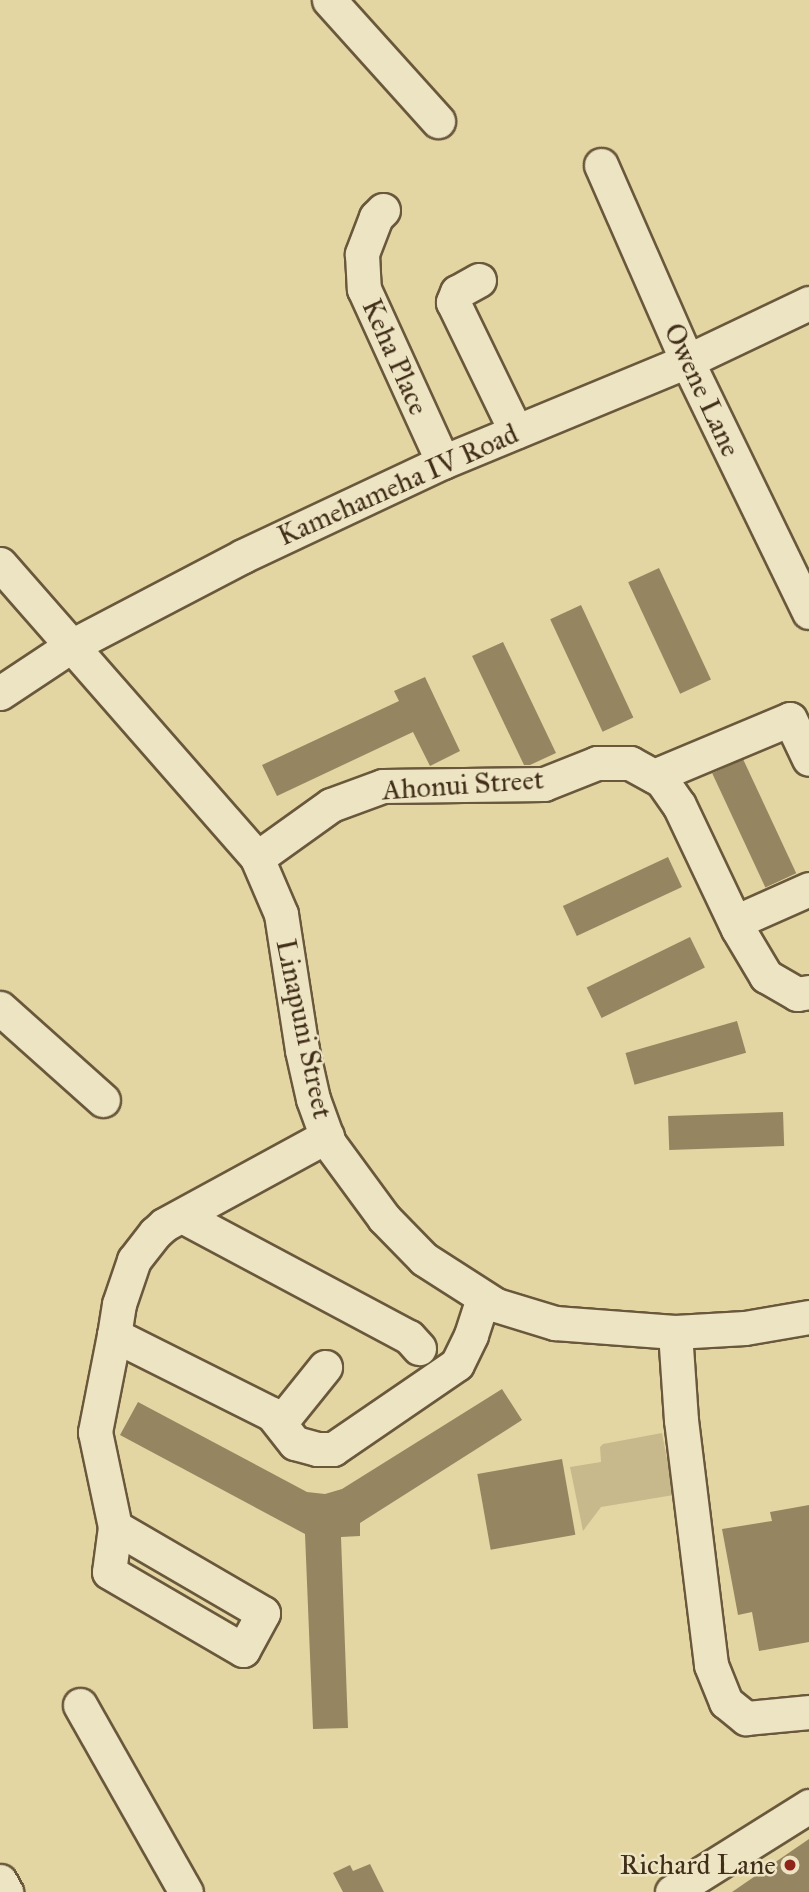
<!DOCTYPE html>
<html>
<head>
<meta charset="utf-8">
<style>
	body { margin:0 }
	#map { position:relative; width:809px; height:1892px; overflow:hidden; background:#e4d6a3; font-family:"IM FELL Great Primer",serif }
	div>[style] { position:absolute }
	.green>* { inset:0; background:#c8b98c }
	.building>* { inset:0; background:#968561; transform-origin:0 0 }
	.roads { filter:drop-shadow(2px 0 #6a583c) drop-shadow(-2px 0 #6a583c) drop-shadow(0 2px #6a583c) drop-shadow(0 -2px #6a583c) }
	.minor>* { height:33px; margin:-16.5px; padding:0 16.5px; transform-origin:16.5px; border-radius:16.5px; background:#ede4c3 }
	.dots>* { width:19px; height:19px; translate:-50% -50%; box-sizing:border-box; border:4px solid #ede4c3; border-radius:50% }
	span { translate:-50% -50%; white-space:nowrap; text-align:center; line-height:1.15; -webkit-text-stroke:5px #ede4c3; paint-order:stroke }
	.street-label { font-size:28px; color:#412e19 }
	.poi-label { font-size:28px; color:#412e19 }
	.right { translate:-100% -50%; text-align:right }
</style>
</head>
<body>
<div id="map">
	<div class="green">
		<i style="clip-path:polygon(662px 1433px,674px 1495px,601px 1507px,583px 1531px,570px 1467px,601px 1462px,600px 1447px,603px 1444px)"></i>
	</div>
	<div class="building">
		<i style="left:659px;top:568px;width:123px;height:34px;rotate:65deg"></i>
		<i style="left:581px;top:605px;width:124px;height:34px;rotate:65deg"></i>
		<i style="clip-path:polygon(503px 642px,556px 753px,530px 765px,524px 765px,472px 656px)"></i>
		<i style="clip-path:polygon(425px 677px,460px 751px,430px 766px,413px 732px,277px 796px,262px 765px,399px 701px,394px 691px)"></i>
		<i style="left:743px;top:759px;width:126px;height:34px;rotate:65deg"></i>
		<i style="left:668px;top:857px;width:33px;height:116px;rotate:65deg"></i>
		<i style="left:690px;top:937px;width:34px;height:115px;rotate:64deg"></i>
		<i style="left:737px;top:1021px;width:33px;height:116px;rotate:74deg"></i>
		<i style="left:783px;top:1112px;width:34px;height:115px;rotate:88deg"></i>
		<i style="clip-path:polygon(502px 1389px,522px 1420px,360px 1523px,360px 1536px,341px 1537px,348px 1728px,313px 1729px,305px 1534px,120px 1435px,138px 1402px,307px 1492px,325px 1494px,342px 1489px)"></i>
		<i style="left:562px;top:1459px;width:77px;height:86px;rotate:80deg"></i>
		<i style="clip-path:polygon(809px 1505px,809px 1642px,759px 1651px,752px 1612px,738px 1615px,722px 1529px,772px 1521px,770px 1512px)"></i>
		<i style="clip-path:polygon(809px 1839px,809px 1892px,732px 1892px)"></i>
		<i style="clip-path:polygon(370px 1864px,384px 1892px,343px 1892px,333px 1873px,350px 1865px,353px 1871px)"></i>
	</div>
	<div class="roads">
		<div class="minor">
			<i style="left:329px;top:0;width:163px;rotate:48deg"></i>
			<i style="left:601px;top:165px;width:214px;rotate:66.3deg"></i>
			<i style="left:687px;top:361px;width:279px;rotate:64.1deg"></i>
			<i style="left:383px;top:210px;width:10px;rotate:135deg"></i>
			<i style="left:376px;top:217px;width:40px;rotate:111deg"></i>
			<i style="left:362px;top:254px;width:35px;rotate:87deg"></i>
			<i style="left:364px;top:289px;width:190px;rotate:65.5deg"></i>
			<i style="left:479px;top:280px;width:25px;rotate:151deg"></i>
			<i style="left:457px;top:292px;width:11px;rotate:112deg"></i>
			<i style="left:453px;top:302px;width:144px;rotate:64.1deg"></i>
			<i style="left:0;top:564px;width:390px;rotate:48.8deg"></i>
			<i style="left:257px;top:858px;width:61px;rotate:66.8deg"></i>
			<i style="left:281px;top:914px;width:138px;rotate:81.2deg"></i>
			<i style="left:302px;top:1050px;width:50px;rotate:77.3deg"></i>
			<i style="left:313px;top:1099px;width:47px;rotate:70deg"></i>
			<i style="left:329px;top:1143px;width:93px;rotate:53.7deg"></i>
			<i style="left:384px;top:1218px;width:57px;rotate:45.7deg"></i>
			<i style="left:424px;top:1259px;width:85px;rotate:32.6deg"></i>
			<i style="left:496px;top:1305px;width:62px;rotate:17deg"></i>
			<i style="left:555px;top:1323px;width:120px;rotate:4.3deg"></i>
			<i style="left:675px;top:1332px;width:70px;rotate:-3.3deg"></i>
			<i style="left:745px;top:1328px;width:65px;rotate:-9.8deg"></i>
			<i style="left:0;top:693px;width:85px;rotate:-33.5deg"></i>
			<i style="left:71px;top:646px;width:194px;rotate:-27.6deg"></i>
			<i style="left:243px;top:556px;width:221px;rotate:-25.2deg"></i>
			<i style="left:443px;top:462px;width:264px;rotate:-22.5deg"></i>
			<i style="left:687px;top:361px;width:135px;rotate:-25.4deg"></i>
			<i style="left:654px;top:776px;width:147px;rotate:-22.7deg"></i>
			<i style="left:790px;top:719px;width:44px;rotate:64.6deg"></i>
			<i style="left:257px;top:858px;width:91px;rotate:-35.6deg"></i>
			<i style="left:331px;top:805px;width:55px;rotate:-20.1deg"></i>
			<i style="left:383px;top:786px;width:161px;rotate:-0.7deg"></i>
			<i style="left:544px;top:784px;width:57px;rotate:-21.6deg"></i>
			<i style="left:597px;top:763px;width:33px"></i>
			<i style="left:630px;top:763px;width:37px;rotate:29deg"></i>
			<i style="left:662px;top:781px;width:29px;rotate:55deg"></i>
			<i style="left:679px;top:805px;width:137px;rotate:64.6deg"></i>
			<i style="left:738px;top:929px;width:55px;rotate:59.2deg"></i>
			<i style="left:766px;top:976px;width:36px;rotate:30deg"></i>
			<i style="left:797px;top:994px;width:12px;rotate:-9deg"></i>
			<i style="left:735px;top:922px;width:81px;rotate:-24deg"></i>
			<i style="left:0;top:1008px;width:138px;rotate:41.8deg"></i>
			<i style="left:327px;top:1136px;width:186px;rotate:151.4deg"></i>
			<i style="left:164px;top:1225px;width:12px;rotate:138deg"></i>
			<i style="left:155px;top:1233px;width:34px;rotate:128deg"></i>
			<i style="left:134px;top:1260px;width:46px;rotate:108.8deg"></i>
			<i style="left:119px;top:1304px;width:31px;rotate:99deg"></i>
			<i style="left:114px;top:1335px;width:177px;rotate:26.6deg"></i>
			<i style="left:272px;top:1414px;width:37px;rotate:52deg"></i>
			<i style="left:295px;top:1443px;width:23px;rotate:15deg"></i>
			<i style="left:317px;top:1449px;width:16px"></i>
			<i style="left:333px;top:1449px;width:150px;rotate:-34.4deg"></i>
			<i style="left:457px;top:1364px;width:32px;rotate:-64deg"></i>
			<i style="left:471px;top:1335px;width:39px;rotate:-72deg"></i>
			<i style="left:182px;top:1216px;width:257px;rotate:28.1deg"></i>
			<i style="left:409px;top:1337px;width:15px;rotate:48deg"></i>
			<i style="left:675px;top:1332px;width:88px;rotate:86.1deg"></i>
			<i style="left:681px;top:1420px;width:247px;rotate:83deg"></i>
			<i style="left:711px;top:1665px;width:40px;rotate:68deg"></i>
			<i style="left:726px;top:1702px;width:26px;rotate:39deg"></i>
			<i style="left:746px;top:1718px;width:63px;rotate:-5.4deg"></i>
			<i style="left:114px;top:1335px;width:99px;rotate:101.1deg"></i>
			<i style="left:95px;top:1432px;width:97px;rotate:78.1deg"></i>
			<i style="left:115px;top:1527px;width:45px;rotate:97.6deg"></i>
			<i style="left:109px;top:1572px;width:155px;rotate:30.2deg"></i>
			<i style="left:243px;top:1650px;width:42px;rotate:-61.6deg"></i>
			<i style="left:263px;top:1613px;width:171px;rotate:-149.8deg"></i>
			<i style="left:280px;top:1423px;width:72px;rotate:-51.2deg"></i>
			<i style="left:80px;top:1705px;width:215px;rotate:60.5deg"></i>
			<i style="left:0;top:1881px;width:13px;rotate:61deg"></i>
			<i style="left:672px;top:1892px;width:162px;rotate:-32.1deg"></i>
		</div>
	</div>
	<div class="dots">
		<i style="left:790px;top:1865px;background:#8f2418"></i>
	</div>
	<div class="street-label">
		<span style="left:395px;top:357px;rotate:66deg">Keha Place</span>
		<span style="left:702px;top:390px;rotate:65deg">Owene Lane</span>
		<span style="left:398px;top:485px;rotate:-24deg">Kamehameha IV Road</span>
		<span style="left:463px;top:785px;rotate:-4deg">Ahonui Street</span>
		<span style="left:304px;top:1029px;rotate:78deg">Linapuni Street</span>
	</div>
	<div class="poi-label">
		<span class="right" style="left:776px;top:1865px">Richard Lane</span>
	</div>
</div>
</body>
</html>
